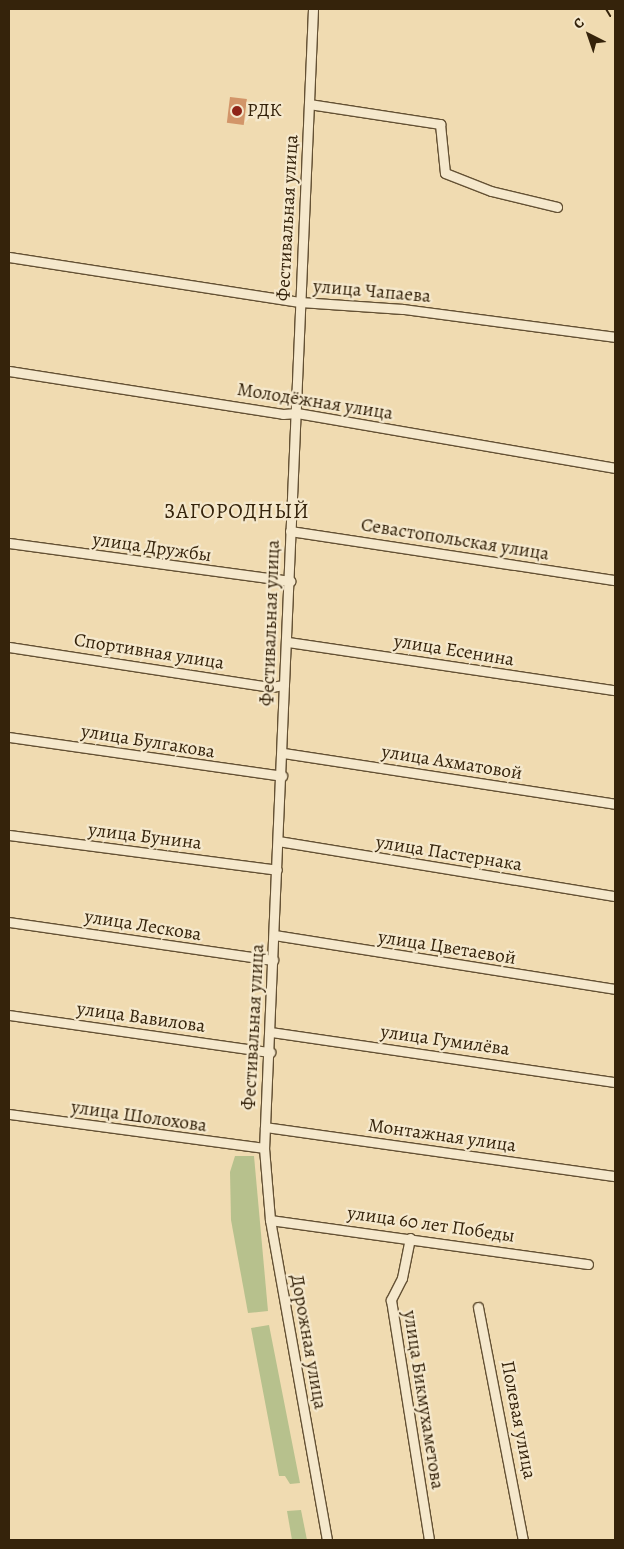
<!DOCTYPE html>
<html>
<head>
<meta charset="utf-8">
<style>
	body { margin:0 }
	#map { position:relative; width:624px; height:1549px; overflow:hidden; background:#f0dbb1; font-family:Alegreya,serif }
	div>[style] { position:absolute }
	.green>* { inset:0; background:#b7c18d }
	.building>* { inset:0; background:#d29569; transform-origin:0 0 }
	.roads { filter:drop-shadow(1px 0 #645134) drop-shadow(-1px 0 #645134) drop-shadow(0 1px #645134) drop-shadow(0 -1px #645134) }
	.minor>* { height:9px; margin:-4.5px; padding:0 4.5px; transform-origin:4.5px; border-radius:4.5px; background:#f5e8cc }
	.rail>* { height:2px; margin-top:-1px; transform-origin:0; background:repeating-linear-gradient(90deg,#35230b 0 9px,transparent 0 18px) }
	.dots>* { width:14px; height:14px; translate:-50% -50%; box-sizing:border-box; border:2px solid #f5e8cc; border-radius:50% }
	span { translate:-50% -50%; white-space:nowrap; text-align:center; line-height:1.15; -webkit-text-stroke:4.5px #f5e8cc; paint-order:stroke }
	.poi-label { font-size:19px; color:#35230b }
	.left { translate:0 -50%; text-align:left }
	.street-label { font-size:19px; color:#35230b }
	.quarter-label { font-size:21px; color:#35230b; letter-spacing:1px }
	.frame { position:absolute; inset:0; border:10px solid #35230b; pointer-events:none }
	.north { position:absolute; left:564px; top:10px; width:50px; height:50px; -webkit-text-stroke:4px #f5e8cc; paint-order:stroke; rotate:319deg; font-size:14px; font-weight:700; line-height:20px; text-align:center; color:#35230b }
	.north::after { content:''; display:block; margin:auto; width:18px; height:22px; background:#35230b; clip-path:polygon(50% 0,100% 100%,50% 72%,0 100%) }
</style>
</head>
<body>
<div id="map">
	<div class="green">
		<i style="clip-path:polygon(235px 1156px,254px 1156px,268px 1311px,248px 1313px,231px 1220px,230px 1172px)"></i>
		<i style="clip-path:polygon(269px 1325px,300px 1483px,290px 1484px,285px 1476px,279px 1476px,251px 1328px)"></i>
		<i style="clip-path:polygon(301px 1510px,307px 1540px,292px 1540px,287px 1511px)"></i>
	</div>
	<div class="building">
		<i style="left:230px;top:97px;width:17px;height:26px;rotate:7deg"></i>
	</div>
	<div class="roads">
		<div class="minor">
			<i style="left:313px;top:9px;width:1140px;rotate:92.46deg"></i>
			<i style="left:264px;top:1148px;width:72px;rotate:85.2deg"></i>
			<i style="left:270px;top:1220px;width:325px;rotate:79.9deg"></i>
			<i style="left:309px;top:104px;width:133px;rotate:8.7deg"></i>
			<i style="left:440px;top:124px;width:49px;rotate:84.2deg"></i>
			<i style="left:445px;top:173px;width:49px;rotate:21.4deg"></i>
			<i style="left:491px;top:191px;width:68px;rotate:13.6deg"></i>
			<i style="left:9px;top:257px;width:294px;rotate:8.8deg"></i>
			<i style="left:300px;top:302px;width:103px;rotate:3.9deg"></i>
			<i style="left:403px;top:309px;width:214px;rotate:7.5deg"></i>
			<i style="left:9px;top:371px;width:277px;rotate:8.9deg"></i>
			<i style="left:283px;top:414px;width:14px;rotate:-4deg"></i>
			<i style="left:297px;top:413px;width:323px;rotate:9.8deg"></i>
			<i style="left:290px;top:531px;width:329px;rotate:8.6deg"></i>
			<i style="left:9px;top:543px;width:284px;rotate:7.7deg"></i>
			<i style="left:288px;top:642px;width:331px;rotate:8.4deg"></i>
			<i style="left:9px;top:647px;width:265px;rotate:8.7deg"></i>
			<i style="left:271px;top:687px;width:13px;rotate:-9deg"></i>
			<i style="left:9px;top:737px;width:276px;rotate:8.1deg"></i>
			<i style="left:283px;top:753px;width:336px;rotate:8.7deg"></i>
			<i style="left:9px;top:835px;width:270px;rotate:7.4deg"></i>
			<i style="left:278px;top:841px;width:341px;rotate:9.3deg"></i>
			<i style="left:9px;top:922px;width:267px;rotate:8.2deg"></i>
			<i style="left:274px;top:935px;width:345px;rotate:9deg"></i>
			<i style="left:9px;top:1015px;width:264px;rotate:8.1deg"></i>
			<i style="left:271px;top:1032px;width:348px;rotate:8.3deg"></i>
			<i style="left:9px;top:1114px;width:257px;rotate:7.6deg"></i>
			<i style="left:265px;top:1127px;width:353px;rotate:8deg"></i>
			<i style="left:270px;top:1220px;width:321px;rotate:7.9deg"></i>
			<i style="left:410px;top:1238px;width:41px;rotate:101.3deg"></i>
			<i style="left:402px;top:1278px;width:25px;rotate:117deg"></i>
			<i style="left:391px;top:1300px;width:243px;rotate:81deg"></i>
			<i style="left:478px;top:1307px;width:237px;rotate:79.1deg"></i>
		</div>
	</div>
	<div class="rail">
		<i style="left:606px;top:9px;width:17px;rotate:59deg"></i>
	</div>
	<div class="dots">
		<i style="left:237px;top:111px;background:#8f2418"></i>
	</div>
	<div class="poi-label">
		<span class="left" style="left:247px;top:111px">РДК</span>
	</div>
	<div class="street-label">
		<span style="left:288px;top:218px;rotate:-87deg">Фестивальная улица</span>
		<span style="left:372px;top:292px;rotate:5deg">улица Чапаева</span>
		<span style="left:315px;top:402px;rotate:9deg">Молодёжная улица</span>
		<span style="left:455px;top:540px;rotate:9deg">Севастопольская улица</span>
		<span style="left:152px;top:548px;rotate:8deg">улица Дружбы</span>
		<span style="left:271px;top:623px;rotate:-88deg">Фестивальная улица</span>
		<span style="left:454px;top:651px;rotate:9deg">улица Есенина</span>
		<span style="left:149px;top:652px;rotate:9deg">Спортивная улица</span>
		<span style="left:148px;top:742px;rotate:9deg">улица Булгакова</span>
		<span style="left:452px;top:763px;rotate:9deg">улица Ахматовой</span>
		<span style="left:145px;top:837px;rotate:7deg">улица Бунина</span>
		<span style="left:449px;top:854px;rotate:9deg">улица Пастернака</span>
		<span style="left:143px;top:926px;rotate:9deg">улица Лескова</span>
		<span style="left:447px;top:948px;rotate:9deg">улица Цветаевой</span>
		<span style="left:141px;top:1018px;rotate:8deg">улица Вавилова</span>
		<span style="left:254px;top:1027px;rotate:-87deg">Фестивальная улица</span>
		<span style="left:445px;top:1041px;rotate:8deg">улица Гумилёва</span>
		<span style="left:139px;top:1117px;rotate:8deg">улица Шолохова</span>
		<span style="left:442px;top:1136px;rotate:8deg">Монтажная улица</span>
		<span style="left:431px;top:1225px;rotate:8deg">улица 60 лет Победы</span>
		<span style="left:308px;top:1342px;rotate:80deg">Дорожная улица</span>
		<span style="left:423px;top:1400px;rotate:81deg">улица Бикмухаметова</span>
		<span style="left:518px;top:1420px;rotate:79deg">Полевая улица</span>
	</div>
	<div class="quarter-label">
		<span style="left:237px;top:511px">ЗАГОРОДНЫЙ</span>
	</div>
	<div class="frame"></div>
	<div class="north">С</div>
</div>
</body>
</html>
